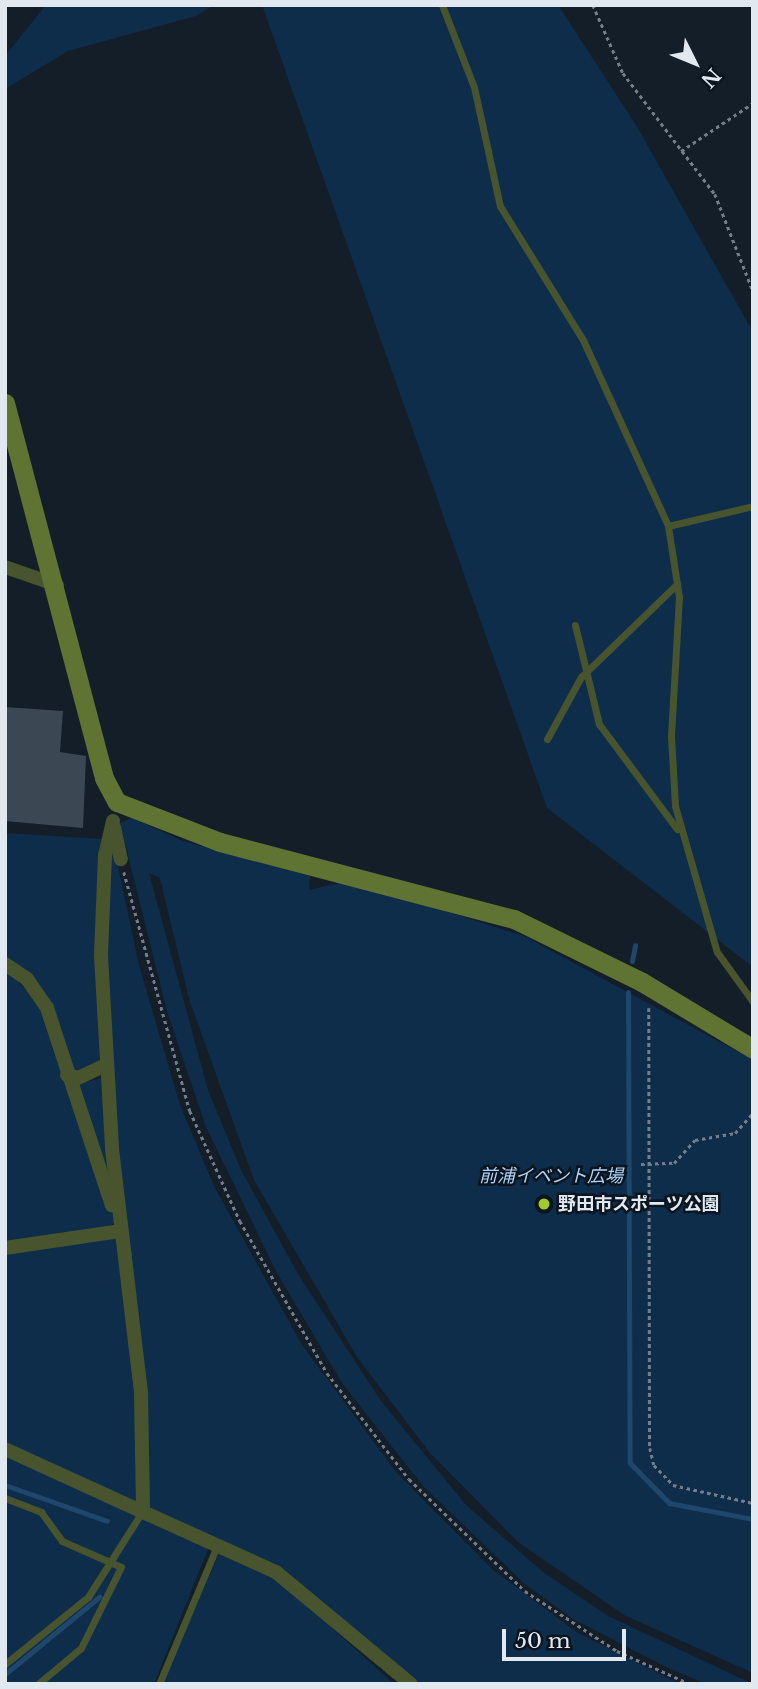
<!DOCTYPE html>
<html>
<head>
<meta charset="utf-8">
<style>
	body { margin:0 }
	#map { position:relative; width:758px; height:1689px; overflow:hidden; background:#131e29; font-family:"Libre Baskerville","Noto Sans JP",serif }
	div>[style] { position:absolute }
	.green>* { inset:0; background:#0d2d4b }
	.stream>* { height:5px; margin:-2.5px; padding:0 2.5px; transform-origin:2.5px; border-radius:2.5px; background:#1f466b }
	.building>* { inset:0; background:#3b4854 }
	.path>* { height:2.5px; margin-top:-1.25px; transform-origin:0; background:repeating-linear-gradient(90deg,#757e88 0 3.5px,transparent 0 7px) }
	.lane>* { height:7px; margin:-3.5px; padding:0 3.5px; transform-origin:3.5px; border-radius:3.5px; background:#47542d }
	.street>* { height:14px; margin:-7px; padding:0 7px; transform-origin:7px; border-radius:7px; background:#47542d }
	.secondary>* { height:19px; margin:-9.5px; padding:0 9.5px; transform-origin:9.5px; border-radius:9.5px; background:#5f7332 }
	.dots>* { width:19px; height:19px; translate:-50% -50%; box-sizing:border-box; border:4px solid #0a151f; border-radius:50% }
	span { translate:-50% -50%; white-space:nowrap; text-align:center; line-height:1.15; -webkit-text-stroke:5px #0a151f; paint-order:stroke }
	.park-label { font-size:18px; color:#afd2f7; font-style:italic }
	.poi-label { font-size:18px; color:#e1e8f0; font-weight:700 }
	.left { translate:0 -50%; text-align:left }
	.frame { position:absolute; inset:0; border:7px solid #e1e8f0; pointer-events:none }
	.north { position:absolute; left:660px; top:28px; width:70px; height:70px; -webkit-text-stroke:5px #0a151f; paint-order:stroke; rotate:133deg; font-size:19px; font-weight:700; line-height:28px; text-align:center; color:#e1e8f0 }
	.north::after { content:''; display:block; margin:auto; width:24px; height:32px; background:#e1e8f0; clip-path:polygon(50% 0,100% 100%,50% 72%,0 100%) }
	.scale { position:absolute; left:502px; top:1629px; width:124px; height:32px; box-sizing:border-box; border:4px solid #e1e8f0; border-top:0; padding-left:9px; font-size:21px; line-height:24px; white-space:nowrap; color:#e1e8f0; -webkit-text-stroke:5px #0a151f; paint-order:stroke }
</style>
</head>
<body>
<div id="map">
	<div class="green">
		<i style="clip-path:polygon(46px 5px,214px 5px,196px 16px,68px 51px,5px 89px,5px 56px)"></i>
		<i style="clip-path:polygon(262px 5px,558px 5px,636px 125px,753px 332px,753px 967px,547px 808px)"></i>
		<i style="clip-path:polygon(132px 818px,183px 841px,310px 876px,309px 890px,340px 883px,384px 892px,524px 936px,753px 1060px,753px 1673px,624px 1615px,518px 1542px,430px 1453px,357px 1357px,254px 1180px,189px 999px,160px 878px,149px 873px,208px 1090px,241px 1170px,298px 1274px,381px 1401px,466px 1505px,543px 1572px,608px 1616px,753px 1684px,706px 1684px,664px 1666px,573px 1619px,525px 1584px,423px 1486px,342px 1383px,277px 1273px,206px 1127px,167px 1011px,120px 823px)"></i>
		<i style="clip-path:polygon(5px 833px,104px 839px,100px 1064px,73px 1072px,21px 967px,5px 957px)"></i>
		<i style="clip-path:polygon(112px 838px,139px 965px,180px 1105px,214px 1186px,302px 1345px,396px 1472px,493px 1570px,578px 1633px,680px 1684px,419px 1684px,284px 1569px,149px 1508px,115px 1141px,105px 924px)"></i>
		<i style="clip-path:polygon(5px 969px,37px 1000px,115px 1221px,110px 1228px,5px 1243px)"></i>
		<i style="clip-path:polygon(101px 1078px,104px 1112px,111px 1182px,75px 1085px)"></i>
		<i style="clip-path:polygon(118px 1236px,138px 1417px,137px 1502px,5px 1444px,5px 1252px)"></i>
		<i style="clip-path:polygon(5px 1454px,210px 1544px,154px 1684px,5px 1684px)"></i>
		<i style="clip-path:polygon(219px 1554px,280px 1581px,394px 1684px,162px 1684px)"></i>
	</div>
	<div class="stream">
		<i style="left:632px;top:961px;width:16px;rotate:-79deg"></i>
		<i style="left:628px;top:992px;width:471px;rotate:89.8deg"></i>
		<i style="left:630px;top:1463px;width:56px;rotate:45.7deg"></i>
		<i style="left:669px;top:1503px;width:86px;rotate:10.8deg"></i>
		<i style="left:5px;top:1485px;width:108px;rotate:19.4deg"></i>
		<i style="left:5px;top:1674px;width:122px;rotate:-39.3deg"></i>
	</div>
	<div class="building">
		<i style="clip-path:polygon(5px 707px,63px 711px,60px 752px,86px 756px,83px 828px,5px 821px)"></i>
	</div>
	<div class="path">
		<i style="left:593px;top:5px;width:74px;rotate:66.2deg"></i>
		<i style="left:623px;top:73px;width:152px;rotate:52.8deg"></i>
		<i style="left:715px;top:194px;width:104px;rotate:68.6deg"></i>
		<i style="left:681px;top:151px;width:87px;rotate:-33.7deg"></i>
		<i style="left:124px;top:872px;width:248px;rotate:74.6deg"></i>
		<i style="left:190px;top:1111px;width:121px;rotate:65.6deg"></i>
		<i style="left:240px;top:1221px;width:175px;rotate:60.2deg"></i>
		<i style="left:327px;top:1373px;width:134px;rotate:52.3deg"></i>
		<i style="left:409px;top:1479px;width:161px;rotate:44deg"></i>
		<i style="left:525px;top:1591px;width:110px;rotate:33.1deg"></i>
		<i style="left:617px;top:1651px;width:80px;rotate:24.3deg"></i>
		<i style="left:649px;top:1008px;width:440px;rotate:89.9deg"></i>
		<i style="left:650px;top:1448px;width:17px;rotate:77deg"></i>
		<i style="left:654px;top:1465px;width:28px;rotate:46deg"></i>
		<i style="left:673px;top:1485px;width:82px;rotate:12.7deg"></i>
		<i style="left:641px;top:1164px;width:33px;rotate:-2deg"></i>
		<i style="left:674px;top:1163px;width:31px;rotate:-48deg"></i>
		<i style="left:695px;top:1140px;width:41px;rotate:-9.9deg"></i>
		<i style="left:735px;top:1133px;width:27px;rotate:-48deg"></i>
	</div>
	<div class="lane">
		<i style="left:442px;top:5px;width:88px;rotate:68.7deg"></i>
		<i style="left:474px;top:87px;width:122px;rotate:77.7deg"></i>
		<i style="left:500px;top:206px;width:158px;rotate:58.2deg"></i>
		<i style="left:583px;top:340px;width:205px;rotate:65.4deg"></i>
		<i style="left:668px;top:526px;width:72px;rotate:81.2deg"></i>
		<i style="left:679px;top:597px;width:139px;rotate:93.3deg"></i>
		<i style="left:671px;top:736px;width:70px;rotate:86.7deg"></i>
		<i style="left:675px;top:806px;width:152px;rotate:74deg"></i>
		<i style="left:717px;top:952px;width:62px;rotate:54.2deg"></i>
		<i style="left:668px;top:526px;width:87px;rotate:-13.2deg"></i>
		<i style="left:575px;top:625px;width:102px;rotate:76.4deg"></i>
		<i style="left:599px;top:724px;width:131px;rotate:53.4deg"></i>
		<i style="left:547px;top:739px;width:71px;rotate:-61.3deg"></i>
		<i style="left:581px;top:677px;width:134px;rotate:-44.1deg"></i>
		<i style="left:5px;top:1498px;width:39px;rotate:21deg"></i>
		<i style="left:41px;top:1512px;width:36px;rotate:54deg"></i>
		<i style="left:62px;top:1541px;width:64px;rotate:23.8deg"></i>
		<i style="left:121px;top:1567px;width:90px;rotate:116.3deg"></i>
		<i style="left:81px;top:1648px;width:56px;rotate:140.1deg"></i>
		<i style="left:5px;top:1664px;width:107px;rotate:-38.9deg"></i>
		<i style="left:88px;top:1597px;width:101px;rotate:-57.6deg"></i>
		<i style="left:159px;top:1684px;width:150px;rotate:-67.2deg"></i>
	</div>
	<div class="street">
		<i style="left:5px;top:567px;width:55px;rotate:19.1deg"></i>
		<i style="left:113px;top:821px;width:35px;rotate:103deg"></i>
		<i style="left:105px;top:855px;width:101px;rotate:92.3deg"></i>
		<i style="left:101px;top:956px;width:193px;rotate:86.7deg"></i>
		<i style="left:112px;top:1149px;width:247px;rotate:83.2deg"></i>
		<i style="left:141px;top:1394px;width:118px;rotate:89deg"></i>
		<i style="left:143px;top:1512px;width:146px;rotate:24.3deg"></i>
		<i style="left:276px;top:1572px;width:175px;rotate:39.7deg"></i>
		<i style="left:114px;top:827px;width:33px;rotate:78deg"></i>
		<i style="left:5px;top:964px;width:27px;rotate:34deg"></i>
		<i style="left:27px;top:979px;width:35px;rotate:55deg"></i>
		<i style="left:47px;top:1008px;width:208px;rotate:71.8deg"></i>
		<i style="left:67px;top:1075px;width:11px;rotate:15deg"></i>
		<i style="left:78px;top:1078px;width:31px;rotate:-25deg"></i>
		<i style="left:5px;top:1248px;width:116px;rotate:-8.4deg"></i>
		<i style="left:5px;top:1449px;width:152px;rotate:24.5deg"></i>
	</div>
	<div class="secondary">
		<i style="left:5px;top:403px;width:388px;rotate:75.2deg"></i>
		<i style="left:104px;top:778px;width:27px;rotate:62deg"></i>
		<i style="left:117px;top:802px;width:110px;rotate:21.2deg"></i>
		<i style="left:220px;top:842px;width:304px;rotate:14.7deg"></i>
		<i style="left:514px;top:919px;width:143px;rotate:26.2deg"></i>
		<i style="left:642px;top:982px;width:130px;rotate:31.1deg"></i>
	</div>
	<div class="dots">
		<i style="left:544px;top:1204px;background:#a1c92a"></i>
	</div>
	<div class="park-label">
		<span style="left:551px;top:1176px">前浦イベント広場</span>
	</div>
	<div class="poi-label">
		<span class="left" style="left:558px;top:1204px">野田市スポーツ公園</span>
	</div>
	<div class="frame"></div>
	<div class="north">N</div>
	<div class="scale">50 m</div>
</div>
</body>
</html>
